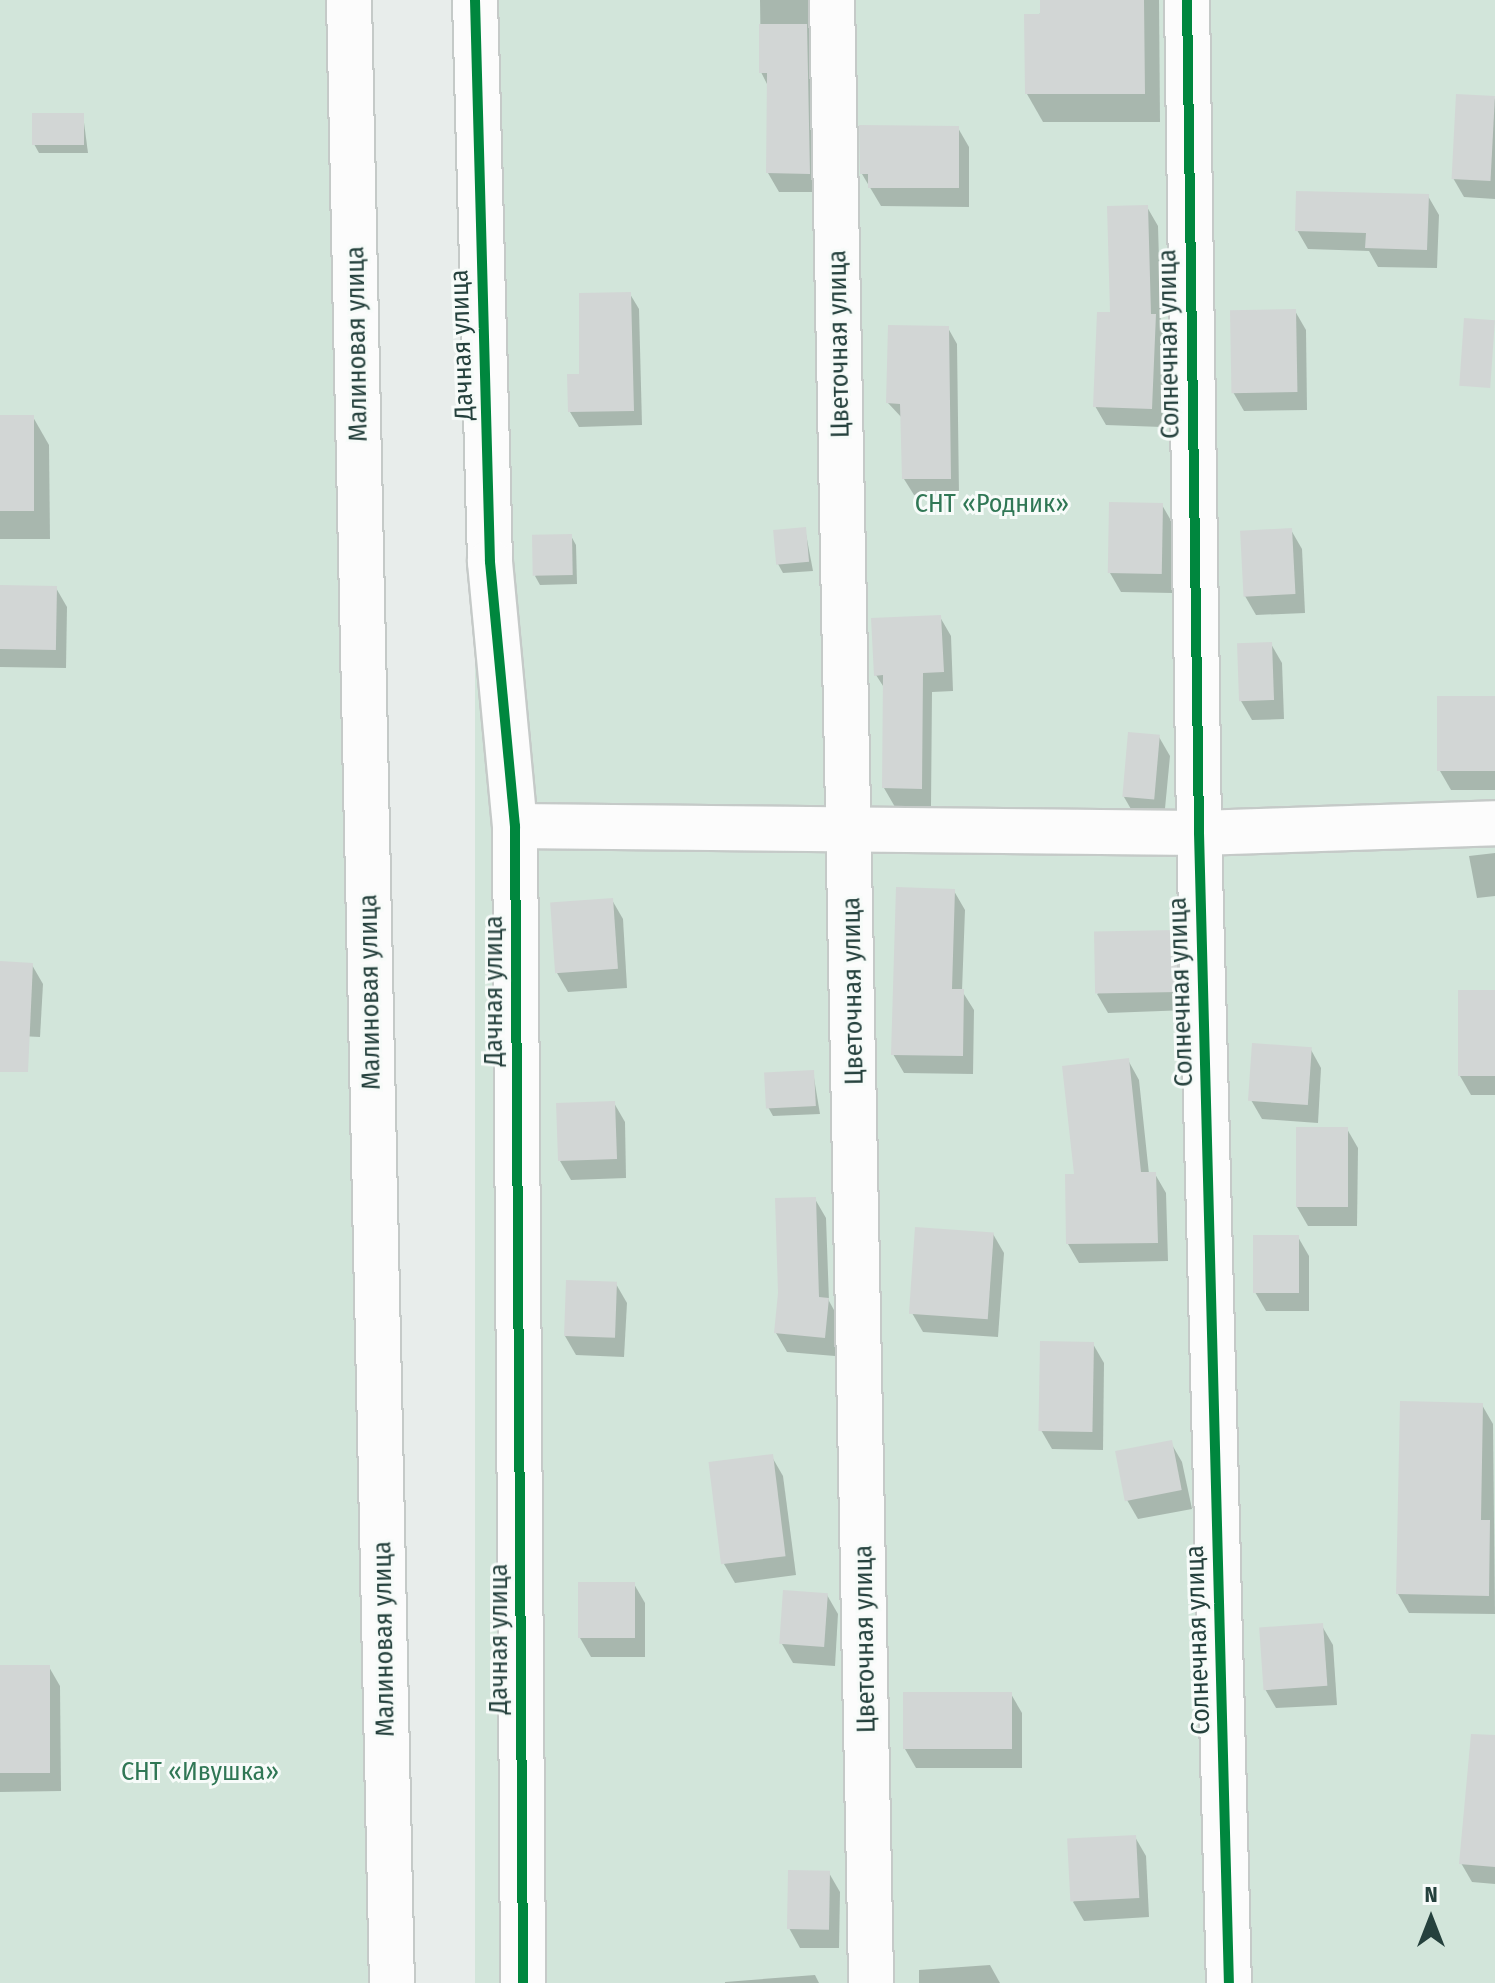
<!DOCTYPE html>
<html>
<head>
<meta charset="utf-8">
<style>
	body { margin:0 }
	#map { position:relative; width:1495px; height:1983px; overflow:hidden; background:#e8edeb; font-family:"Fira Sans Condensed",sans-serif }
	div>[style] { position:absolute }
	.green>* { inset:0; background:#d2e5da; transform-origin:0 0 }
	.shadow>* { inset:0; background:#0003 }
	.building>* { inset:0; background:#d2d6d5; transform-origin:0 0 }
	.roads { filter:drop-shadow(2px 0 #c5cac8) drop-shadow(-2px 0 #c5cac8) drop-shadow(0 2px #c5cac8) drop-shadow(0 -2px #c5cac8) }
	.minor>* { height:44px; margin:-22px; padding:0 22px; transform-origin:22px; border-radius:22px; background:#fcfcfc }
	.cycleway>* { height:10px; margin:-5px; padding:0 5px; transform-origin:5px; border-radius:5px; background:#00873e }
	span { translate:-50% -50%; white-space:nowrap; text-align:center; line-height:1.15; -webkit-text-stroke:6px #f7fbf9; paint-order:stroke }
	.street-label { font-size:26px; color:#25413d }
	.park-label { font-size:26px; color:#307755 }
	.north { position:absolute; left:1391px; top:1879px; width:80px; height:80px; -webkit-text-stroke:6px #f7fbf9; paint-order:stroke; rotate:0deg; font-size:22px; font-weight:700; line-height:32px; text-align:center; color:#25413d }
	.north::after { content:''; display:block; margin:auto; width:28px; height:36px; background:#25413d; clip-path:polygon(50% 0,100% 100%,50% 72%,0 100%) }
</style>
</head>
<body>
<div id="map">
	<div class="green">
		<i style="left:0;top:0;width:368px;height:1983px"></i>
		<i style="left:475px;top:0;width:1020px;height:1984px"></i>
	</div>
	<div class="shadow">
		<i style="clip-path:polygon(760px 0,826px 0,820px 192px,779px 192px,768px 173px,769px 88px,761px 72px)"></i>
		<i style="clip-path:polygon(1042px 0,1159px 0,1160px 122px,1043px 122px,1027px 94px)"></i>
		<i style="clip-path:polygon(1495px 98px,1495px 199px,1464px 197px,1453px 178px)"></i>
		<i style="clip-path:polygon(83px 115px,88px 153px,39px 153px,34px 144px)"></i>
		<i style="clip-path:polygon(958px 128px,969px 147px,969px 207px,881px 206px,862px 174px)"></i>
		<i style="clip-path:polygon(1428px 196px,1439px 215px,1437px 268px,1378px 267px,1369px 251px,1308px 249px,1297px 230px)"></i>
		<i style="clip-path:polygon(1147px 207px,1158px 226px,1161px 327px,1166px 335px,1162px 427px,1106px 425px,1095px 406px,1112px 314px)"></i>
		<i style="clip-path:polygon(630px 294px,639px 309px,642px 425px,579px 427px,570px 412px,581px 376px)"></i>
		<i style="clip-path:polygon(1295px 311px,1306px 330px,1307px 410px,1244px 411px,1233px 392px)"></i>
		<i style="clip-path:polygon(948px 328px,957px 344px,959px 494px,914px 495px,904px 479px,903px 419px,888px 403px)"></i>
		<i style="clip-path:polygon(0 417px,33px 417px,49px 445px,50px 539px,0 539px)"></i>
		<i style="clip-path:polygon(1162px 505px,1173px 524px,1172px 593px,1121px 592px,1110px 573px)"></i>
		<i style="clip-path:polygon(805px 529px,813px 571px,783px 573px,778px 564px)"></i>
		<i style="clip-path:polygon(1291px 530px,1302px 549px,1305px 613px,1256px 615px,1245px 596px)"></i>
		<i style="clip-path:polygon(571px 536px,576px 545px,577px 584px,540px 585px,535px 576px)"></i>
		<i style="clip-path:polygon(0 587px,56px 588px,67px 607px,66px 668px,0 667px)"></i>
		<i style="clip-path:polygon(940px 617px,951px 636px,953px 691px,932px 692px,931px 808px,895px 807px,884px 788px,885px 689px,876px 675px)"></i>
		<i style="clip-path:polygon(1271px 644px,1282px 663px,1284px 719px,1252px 720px,1241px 701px)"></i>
		<i style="clip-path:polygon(1495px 698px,1495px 790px,1451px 790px,1440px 771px)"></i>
		<i style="clip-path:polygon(1159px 737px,1170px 756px,1164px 819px,1135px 816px,1124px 797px)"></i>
		<i style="clip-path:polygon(1495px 853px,1495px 896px,1477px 898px,1469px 856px)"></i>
		<i style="clip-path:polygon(954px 891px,965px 910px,962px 991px,974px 1010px,973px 1074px,904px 1073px,893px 1054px)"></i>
		<i style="clip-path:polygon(612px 900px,623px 919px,627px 988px,568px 992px,557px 973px)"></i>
		<i style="clip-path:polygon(1175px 932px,1186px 951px,1188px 1010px,1108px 1013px,1097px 994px)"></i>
		<i style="clip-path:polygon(0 963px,32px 965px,43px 984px,40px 1037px,0 1035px)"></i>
		<i style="clip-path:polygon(1495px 992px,1495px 1095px,1471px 1095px,1460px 1076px)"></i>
		<i style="clip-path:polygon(1310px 1048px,1321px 1068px,1318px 1123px,1262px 1119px,1251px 1100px)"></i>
		<i style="clip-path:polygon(1128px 1060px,1139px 1080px,1149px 1174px,1155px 1174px,1166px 1193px,1168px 1261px,1079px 1263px,1068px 1244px,1077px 1176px)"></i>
		<i style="clip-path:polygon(813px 1072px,820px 1114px,773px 1116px,768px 1107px)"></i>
		<i style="clip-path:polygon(614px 1103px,625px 1122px,626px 1178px,571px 1180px,560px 1161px)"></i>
		<i style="clip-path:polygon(1347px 1129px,1358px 1148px,1357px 1226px,1308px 1226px,1297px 1207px)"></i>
		<i style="clip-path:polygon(815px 1199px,826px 1218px,829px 1301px,839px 1319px,835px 1356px,787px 1352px,776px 1333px)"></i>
		<i style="clip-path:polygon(993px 1234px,1004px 1253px,998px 1337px,923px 1332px,912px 1313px)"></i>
		<i style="clip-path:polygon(1298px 1237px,1309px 1256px,1309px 1311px,1266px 1311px,1255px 1292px)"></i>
		<i style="clip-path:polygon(616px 1284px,627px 1303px,624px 1357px,576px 1355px,565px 1336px)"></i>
		<i style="clip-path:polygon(1093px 1344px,1104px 1363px,1103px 1450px,1052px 1449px,1041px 1430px)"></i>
		<i style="clip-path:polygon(1482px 1405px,1493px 1424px,1495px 1614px,1409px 1613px,1398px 1594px)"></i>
		<i style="clip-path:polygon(1171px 1443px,1182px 1462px,1192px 1509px,1138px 1519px,1127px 1500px)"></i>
		<i style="clip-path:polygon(772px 1457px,783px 1476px,796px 1575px,735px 1583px,724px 1564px)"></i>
		<i style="clip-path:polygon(634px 1584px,645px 1603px,645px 1657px,591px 1657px,580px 1638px)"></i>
		<i style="clip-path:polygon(827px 1595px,838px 1614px,835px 1666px,793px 1663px,782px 1644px)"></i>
		<i style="clip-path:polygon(1322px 1626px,1333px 1645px,1337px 1705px,1276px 1708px,1265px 1689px)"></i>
		<i style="clip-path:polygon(0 1667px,49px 1667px,60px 1686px,61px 1791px,0 1792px)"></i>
		<i style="clip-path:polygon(1011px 1694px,1022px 1713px,1022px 1768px,916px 1768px,905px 1749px)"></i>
		<i style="clip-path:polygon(1495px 1783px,1495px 1884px,1472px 1882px,1461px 1863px)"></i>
		<i style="clip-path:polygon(1135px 1837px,1146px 1856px,1149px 1917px,1084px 1921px,1073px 1902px)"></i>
		<i style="clip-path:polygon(829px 1873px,840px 1892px,839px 1948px,800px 1948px,789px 1928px)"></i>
		<i style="clip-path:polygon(990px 1965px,1000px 1983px,919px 1983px,919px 1970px)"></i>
		<i style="clip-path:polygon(815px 1975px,819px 1983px,725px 1983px,725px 1982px)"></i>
	</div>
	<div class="building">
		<i style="clip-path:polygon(1040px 0,1144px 0,1145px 94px,1025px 94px,1024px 14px,1040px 14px)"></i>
		<i style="clip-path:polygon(759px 24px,807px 24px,810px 174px,766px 173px,767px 73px,759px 73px)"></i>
		<i style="left:1456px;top:94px;width:39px;height:85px;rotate:3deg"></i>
		<i style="left:32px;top:113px;width:52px;height:32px"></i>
		<i style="clip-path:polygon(859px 125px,959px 126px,959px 188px,868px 188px,868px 174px,860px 174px)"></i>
		<i style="clip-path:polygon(1296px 191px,1429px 194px,1427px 250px,1365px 248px,1366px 233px,1295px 231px)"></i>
		<i style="clip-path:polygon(1148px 205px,1151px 314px,1156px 314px,1152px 409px,1093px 407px,1097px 312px,1110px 312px,1107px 206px)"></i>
		<i style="clip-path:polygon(631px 292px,634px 411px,568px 412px,567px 374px,579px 374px,579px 293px)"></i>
		<i style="left:1296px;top:309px;width:83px;height:66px;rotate:89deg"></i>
		<i style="left:1464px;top:318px;width:31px;height:68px;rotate:4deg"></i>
		<i style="clip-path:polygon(888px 325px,949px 326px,951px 479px,902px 479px,900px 404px,886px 403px)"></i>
		<i style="left:0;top:415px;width:34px;height:96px"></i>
		<i style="left:1109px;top:502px;width:54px;height:71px;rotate:1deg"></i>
		<i style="left:806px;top:527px;width:35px;height:33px;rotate:85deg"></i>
		<i style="left:1292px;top:528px;width:66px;height:52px;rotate:87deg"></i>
		<i style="left:572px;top:534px;width:41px;height:40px;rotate:89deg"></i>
		<i style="left:0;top:585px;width:57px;height:64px;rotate:1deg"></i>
		<i style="clip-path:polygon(941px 615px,944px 672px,923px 673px,922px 789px,882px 788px,883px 675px,874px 676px,871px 618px)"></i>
		<i style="left:1272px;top:642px;width:58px;height:35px;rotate:88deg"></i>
		<i style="left:1495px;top:696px;width:75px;height:58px;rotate:90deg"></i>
		<i style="left:1128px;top:732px;width:32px;height:65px;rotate:5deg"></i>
		<i style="clip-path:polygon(896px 887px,955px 889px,952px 989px,964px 989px,963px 1056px,891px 1055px)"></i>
		<i style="left:613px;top:898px;width:71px;height:63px;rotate:86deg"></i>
		<i style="left:1177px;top:930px;width:62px;height:83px;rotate:89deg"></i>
		<i style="clip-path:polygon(0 961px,33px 963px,28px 1072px,0 1072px)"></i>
		<i style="left:1458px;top:990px;width:37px;height:86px"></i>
		<i style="left:1252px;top:1043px;width:60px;height:58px;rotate:4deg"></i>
		<i style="clip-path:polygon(1129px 1058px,1141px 1172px,1156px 1172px,1158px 1243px,1066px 1244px,1065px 1174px,1074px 1174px,1062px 1066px)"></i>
		<i style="left:814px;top:1070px;width:36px;height:50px;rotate:87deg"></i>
		<i style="left:615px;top:1101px;width:58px;height:59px;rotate:88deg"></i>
		<i style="left:1296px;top:1127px;width:52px;height:80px"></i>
		<i style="clip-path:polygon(816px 1197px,819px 1297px,829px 1298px,825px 1338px,774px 1333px,778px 1293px,775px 1198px)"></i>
		<i style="left:915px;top:1227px;width:79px;height:87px;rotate:4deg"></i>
		<i style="left:1253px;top:1235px;width:46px;height:58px"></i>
		<i style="left:566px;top:1280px;width:51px;height:56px;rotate:2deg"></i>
		<i style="left:1040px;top:1341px;width:54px;height:90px;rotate:1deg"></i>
		<i style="clip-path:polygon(1400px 1401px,1483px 1403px,1481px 1520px,1490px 1520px,1489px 1596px,1396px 1594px)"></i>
		<i style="left:1172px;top:1440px;width:51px;height:58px;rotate:79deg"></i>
		<i style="left:773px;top:1454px;width:103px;height:65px;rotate:83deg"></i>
		<i style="left:578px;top:1582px;width:57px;height:56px"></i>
		<i style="left:783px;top:1590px;width:45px;height:54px;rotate:4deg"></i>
		<i style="left:1323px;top:1623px;width:63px;height:64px;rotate:86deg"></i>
		<i style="left:0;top:1665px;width:50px;height:108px"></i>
		<i style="left:903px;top:1692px;width:109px;height:57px"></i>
		<i style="clip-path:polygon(1471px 1734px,1495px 1735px,1495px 1867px,1459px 1864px)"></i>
		<i style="left:1136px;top:1835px;width:63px;height:69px;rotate:87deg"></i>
		<i style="left:788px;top:1870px;width:42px;height:59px;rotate:1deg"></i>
	</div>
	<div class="roads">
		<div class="minor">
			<i style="left:349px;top:0;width:1983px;rotate:88.76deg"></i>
			<i style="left:475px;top:0;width:562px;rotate:88.47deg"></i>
			<i style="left:490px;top:562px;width:265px;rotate:84.6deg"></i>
			<i style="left:515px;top:826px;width:1157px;rotate:89.6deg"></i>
			<i style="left:832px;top:0;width:1983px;rotate:88.87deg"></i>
			<i style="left:1187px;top:0;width:833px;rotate:89.17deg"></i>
			<i style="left:1199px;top:833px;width:1150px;rotate:88.51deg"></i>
			<i style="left:515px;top:826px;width:684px;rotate:0.59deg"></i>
			<i style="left:1199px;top:833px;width:296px;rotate:-1.9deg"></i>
		</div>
	</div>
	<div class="cycleway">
		<i style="left:475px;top:0;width:562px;rotate:88.47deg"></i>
		<i style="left:490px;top:562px;width:265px;rotate:84.6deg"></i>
		<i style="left:515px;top:826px;width:1157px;rotate:89.6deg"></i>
		<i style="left:1187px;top:0;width:833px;rotate:89.17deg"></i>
		<i style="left:1199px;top:833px;width:1150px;rotate:88.51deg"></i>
	</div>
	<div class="street-label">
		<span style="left:357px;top:344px;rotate:-91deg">Малиновая улица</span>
		<span style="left:839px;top:344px;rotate:-91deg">Цветочная улица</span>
		<span style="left:1169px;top:344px;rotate:-91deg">Солнечная улица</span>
		<span style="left:462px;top:345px;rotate:-92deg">Дачная улица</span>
		<span style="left:494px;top:991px;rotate:-90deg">Дачная улица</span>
		<span style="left:853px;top:991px;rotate:-91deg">Цветочная улица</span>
		<span style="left:370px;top:992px;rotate:-91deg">Малиновая улица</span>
		<span style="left:1181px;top:992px;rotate:-92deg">Солнечная улица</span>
		<span style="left:384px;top:1639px;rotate:-91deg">Малиновая улица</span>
		<span style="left:499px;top:1639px;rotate:-90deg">Дачная улица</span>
		<span style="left:865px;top:1639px;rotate:-91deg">Цветочная улица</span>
		<span style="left:1198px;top:1640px;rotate:-92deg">Солнечная улица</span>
	</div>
	<div class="park-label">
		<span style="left:992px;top:504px">СНТ «Родник»</span>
		<span style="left:200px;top:1772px">СНТ «Ивушка»</span>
	</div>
	<div class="north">N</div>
</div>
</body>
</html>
